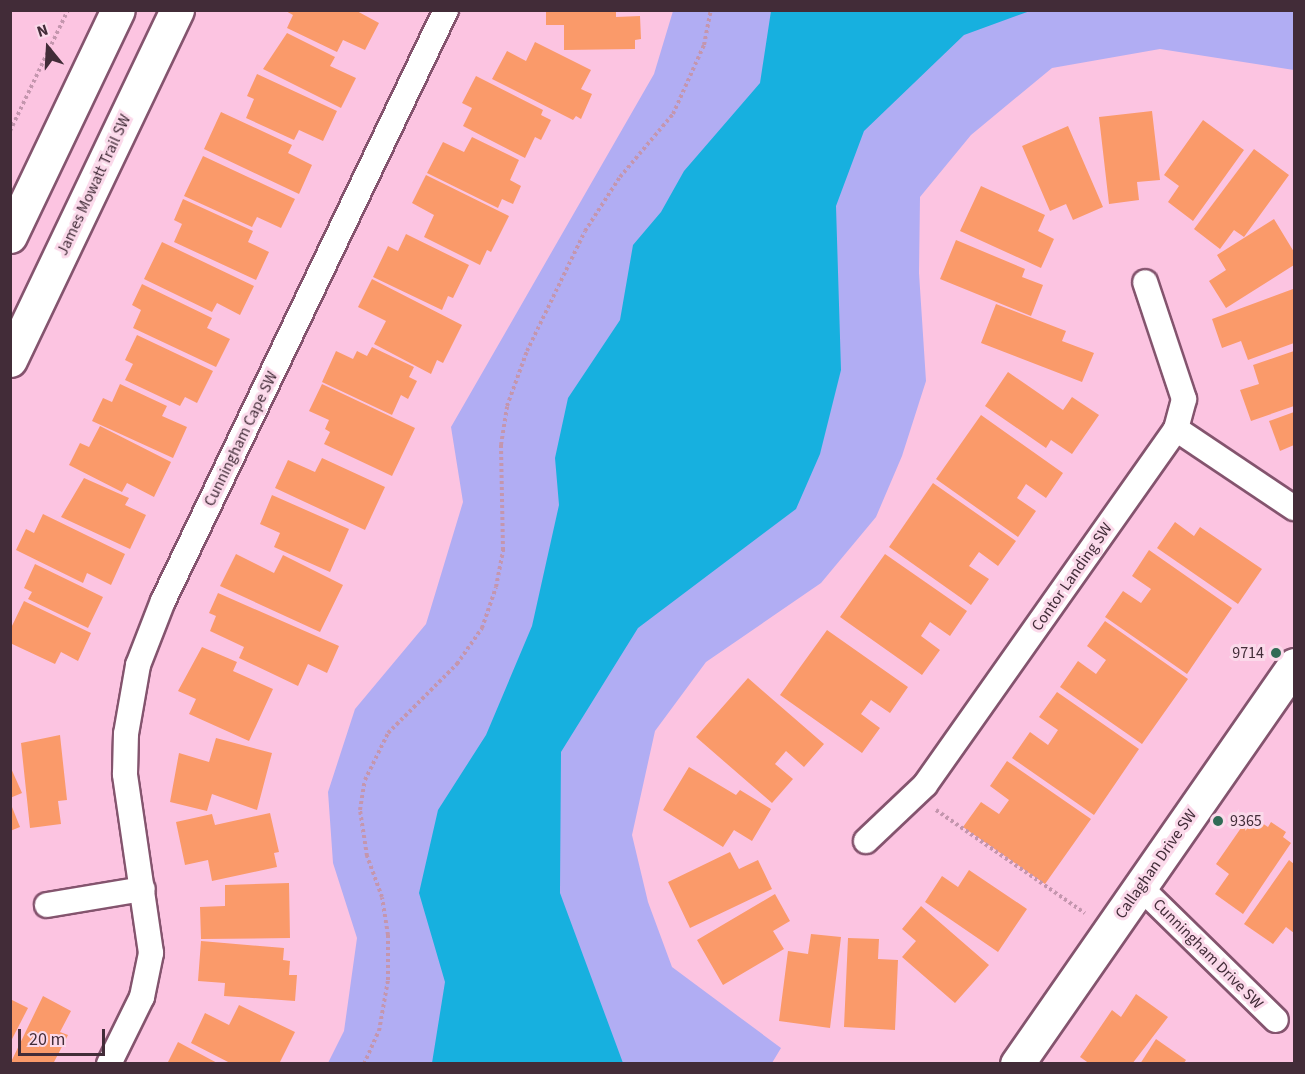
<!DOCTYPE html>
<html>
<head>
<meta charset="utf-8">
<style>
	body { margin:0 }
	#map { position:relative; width:1305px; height:1074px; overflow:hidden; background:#fcc4e1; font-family:"Source Sans 3",sans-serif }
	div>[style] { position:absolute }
	.green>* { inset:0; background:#b1adf3 }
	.water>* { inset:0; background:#17b0df }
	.building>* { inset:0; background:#fa9a6a }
	.path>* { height:4px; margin-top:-2px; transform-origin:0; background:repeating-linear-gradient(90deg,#c496ae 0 3px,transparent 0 6px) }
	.roads { filter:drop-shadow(2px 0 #84546e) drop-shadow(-2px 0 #84546e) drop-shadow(0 2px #84546e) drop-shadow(0 -2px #84546e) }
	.street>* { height:24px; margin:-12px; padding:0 12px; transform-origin:12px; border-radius:12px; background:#fff }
	.secondary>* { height:33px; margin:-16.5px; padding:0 16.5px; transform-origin:16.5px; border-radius:16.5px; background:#fff }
	.dots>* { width:16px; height:16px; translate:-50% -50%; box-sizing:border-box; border:3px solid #fbd9ea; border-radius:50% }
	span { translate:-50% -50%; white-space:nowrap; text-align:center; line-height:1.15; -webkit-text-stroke:6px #fbd9ea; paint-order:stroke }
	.street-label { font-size:16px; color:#422c38 }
	.poi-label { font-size:16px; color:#422c38 }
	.right { translate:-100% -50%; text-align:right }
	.left { translate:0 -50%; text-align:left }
	.frame { position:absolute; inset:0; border:12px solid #422c38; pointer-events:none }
	.north { position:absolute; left:18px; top:18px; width:60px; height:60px; -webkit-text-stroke:4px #fbd9ea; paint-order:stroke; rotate:342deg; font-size:16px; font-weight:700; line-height:24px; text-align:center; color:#422c38 }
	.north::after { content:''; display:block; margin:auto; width:21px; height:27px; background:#422c38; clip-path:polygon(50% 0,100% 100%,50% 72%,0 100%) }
	.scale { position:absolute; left:18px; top:1029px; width:87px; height:27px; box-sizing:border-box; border:3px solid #422c38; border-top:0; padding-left:8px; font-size:18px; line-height:21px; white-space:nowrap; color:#422c38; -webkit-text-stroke:4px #fbd9ea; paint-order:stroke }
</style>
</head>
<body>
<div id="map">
	<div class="green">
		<i style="clip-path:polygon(673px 11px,1294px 11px,1294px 70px,1160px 49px,1052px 68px,971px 135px,920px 197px,919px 273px,926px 381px,902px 456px,876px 517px,821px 583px,706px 662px,655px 731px,632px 835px,648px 902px,672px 967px,781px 1048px,772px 1063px,328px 1063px,344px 1031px,357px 938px,333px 863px,328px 792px,355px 709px,426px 624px,463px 502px,451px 427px,654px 74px)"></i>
	</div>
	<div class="water">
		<i style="clip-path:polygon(771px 11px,1030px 11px,964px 35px,864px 131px,836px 206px,841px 370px,820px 454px,796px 509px,638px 628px,561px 752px,560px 893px,623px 1063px,432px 1063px,445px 982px,419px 893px,438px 810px,486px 735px,532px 626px,559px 505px,555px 458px,568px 398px,620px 320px,633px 245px,661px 212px,684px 171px,760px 83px)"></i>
	</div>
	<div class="building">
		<i style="clip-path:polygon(284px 10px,355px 10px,379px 23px,365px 50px,343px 40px,337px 52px,287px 28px,293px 15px)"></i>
		<i style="clip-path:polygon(546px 10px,616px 10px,616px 17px,640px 16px,641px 39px,635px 40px,635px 49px,564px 50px,564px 25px,546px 25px)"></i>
		<i style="clip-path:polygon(287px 33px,335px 57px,330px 66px,356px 78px,341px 108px,263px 69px)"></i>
		<i style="clip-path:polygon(535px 42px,591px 70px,581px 89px,592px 94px,581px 119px,576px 116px,573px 120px,492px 79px,507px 51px,526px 61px)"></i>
		<i style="clip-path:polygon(257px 74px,337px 111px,323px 141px,299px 130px,294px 140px,246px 118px,254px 99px,247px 96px)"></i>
		<i style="clip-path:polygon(476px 76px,543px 110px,541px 115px,551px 120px,541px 140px,535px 137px,525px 158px,463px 126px,472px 108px,462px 103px)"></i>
		<i style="clip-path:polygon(1152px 111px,1160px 180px,1137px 182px,1139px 200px,1109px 204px,1099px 117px)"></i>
		<i style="clip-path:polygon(221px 112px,292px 145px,288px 153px,312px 165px,299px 194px,204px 149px)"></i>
		<i style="clip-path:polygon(1203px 120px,1244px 150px,1193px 221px,1168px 202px,1179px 186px,1164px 175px)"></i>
		<i style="clip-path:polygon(1068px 126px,1103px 207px,1073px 220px,1066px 204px,1050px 211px,1022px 146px)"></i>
		<i style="clip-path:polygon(472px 137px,519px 160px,510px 180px,521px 186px,513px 204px,502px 199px,498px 208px,427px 173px,443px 142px,464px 152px)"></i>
		<i style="clip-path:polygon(1254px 149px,1289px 175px,1244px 237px,1234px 230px,1220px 249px,1194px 229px)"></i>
		<i style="clip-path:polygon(203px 156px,295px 199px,281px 228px,257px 217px,252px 227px,184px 196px)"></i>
		<i style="clip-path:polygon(426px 175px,509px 216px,491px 252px,487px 250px,480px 265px,424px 237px,434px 215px,412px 203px)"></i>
		<i style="clip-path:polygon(981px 186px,1045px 215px,1038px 231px,1054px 239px,1041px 268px,960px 231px)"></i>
		<i style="clip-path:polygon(183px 199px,253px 231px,248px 242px,269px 252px,256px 280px,174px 242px,182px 224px,174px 220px)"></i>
		<i style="clip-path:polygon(1274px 219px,1294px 252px,1294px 265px,1226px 308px,1209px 281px,1226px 270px,1217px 255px)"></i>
		<i style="clip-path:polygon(406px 234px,469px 265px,453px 298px,448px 296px,442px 310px,373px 277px,388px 246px,398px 251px)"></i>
		<i style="clip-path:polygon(956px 240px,1025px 269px,1022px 277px,1043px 285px,1031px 316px,940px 279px)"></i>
		<i style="clip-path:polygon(162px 242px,254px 286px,240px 315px,217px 303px,212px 312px,144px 279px)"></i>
		<i style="clip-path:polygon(372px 279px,462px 325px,443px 363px,437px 360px,431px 374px,374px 344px,386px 321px,358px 307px)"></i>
		<i style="clip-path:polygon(142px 284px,212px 318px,207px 328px,230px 339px,216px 367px,133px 328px,141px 310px,132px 305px)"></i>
		<i style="clip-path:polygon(1293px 289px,1294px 343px,1248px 360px,1241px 341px,1222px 348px,1212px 319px)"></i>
		<i style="clip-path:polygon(996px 304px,1066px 331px,1062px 341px,1094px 353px,1082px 382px,981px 343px)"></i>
		<i style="clip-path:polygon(137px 335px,213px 371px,197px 403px,185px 397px,180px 406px,125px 380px,133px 364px,125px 360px)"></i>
		<i style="clip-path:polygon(372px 347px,414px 367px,409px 377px,417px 381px,408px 399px,401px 395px,392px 415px,322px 382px,336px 351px,353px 359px,357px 351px,367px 356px)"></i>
		<i style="clip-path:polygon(1294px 351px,1294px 406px,1251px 421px,1240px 390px,1259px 384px,1253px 365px)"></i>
		<i style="clip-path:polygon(1008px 372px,1063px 410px,1072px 397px,1099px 415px,1072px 454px,1051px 440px,1046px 448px,985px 406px)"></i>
		<i style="clip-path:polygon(120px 384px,167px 406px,162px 416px,187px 427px,173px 458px,92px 421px,103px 398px,112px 402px)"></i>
		<i style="clip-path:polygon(322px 384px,415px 428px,392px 476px,324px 444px,330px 432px,325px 429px,329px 420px,309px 411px)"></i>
		<i style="clip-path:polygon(1294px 412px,1294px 445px,1280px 451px,1269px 421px)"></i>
		<i style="clip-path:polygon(981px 415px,1063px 473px,1046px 498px,1026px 484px,1017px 498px,1036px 511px,1018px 537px,936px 479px)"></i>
		<i style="clip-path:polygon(100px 426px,171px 462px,154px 497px,127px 483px,122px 492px,69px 465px,80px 443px,89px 447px)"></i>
		<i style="clip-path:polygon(322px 458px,385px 487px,365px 530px,275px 488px,288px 460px,315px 472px)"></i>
		<i style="clip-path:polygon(84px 478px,129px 498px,125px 505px,146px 515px,130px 549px,61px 517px)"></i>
		<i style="clip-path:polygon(933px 483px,1016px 541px,998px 566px,979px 552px,969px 566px,989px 579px,971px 605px,889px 547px)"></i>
		<i style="clip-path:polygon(272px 495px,349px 529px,330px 572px,274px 547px,280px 533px,260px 524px)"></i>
		<i style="clip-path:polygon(43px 514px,125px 554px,111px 585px,87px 573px,83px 583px,16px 550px,26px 529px,34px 533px)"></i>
		<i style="clip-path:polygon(1175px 522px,1194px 536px,1200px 527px,1262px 569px,1238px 604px,1157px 548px)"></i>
		<i style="clip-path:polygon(1149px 550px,1232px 608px,1187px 674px,1105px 617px,1123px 591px,1141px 603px,1151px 589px,1132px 576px)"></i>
		<i style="clip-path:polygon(236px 554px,274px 573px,283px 555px,343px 585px,320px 632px,220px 586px)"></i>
		<i style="clip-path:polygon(885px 554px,967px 611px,950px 636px,930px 622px,921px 636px,940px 650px,922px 675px,840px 617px)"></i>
		<i style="clip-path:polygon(35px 564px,103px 597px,88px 628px,28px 599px,32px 592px,24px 588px)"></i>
		<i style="clip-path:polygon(218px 593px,339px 646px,327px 673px,308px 664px,298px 686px,239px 658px,244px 647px,210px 631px,216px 616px,209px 613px)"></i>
		<i style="clip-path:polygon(24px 601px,91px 633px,78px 661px,61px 652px,55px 664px,10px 643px,10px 630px)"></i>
		<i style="clip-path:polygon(1105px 621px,1188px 679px,1142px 744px,1060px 687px,1078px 661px,1096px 674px,1106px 660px,1087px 646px)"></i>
		<i style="clip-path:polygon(827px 630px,908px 687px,890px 713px,871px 700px,861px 714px,880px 728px,862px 753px,780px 695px)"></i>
		<i style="clip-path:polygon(202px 647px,237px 662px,233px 671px,273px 689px,249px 741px,189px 714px,196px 699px,178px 691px)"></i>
		<i style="clip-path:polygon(748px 678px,824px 744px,804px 767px,786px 751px,775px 764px,793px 779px,772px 803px,696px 737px)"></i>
		<i style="clip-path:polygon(1057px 692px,1139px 749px,1094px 815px,1012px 758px,1030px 732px,1048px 745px,1058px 730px,1039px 717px)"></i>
		<i style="clip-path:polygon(60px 735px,67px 800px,58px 801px,61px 824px,30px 828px,21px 743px)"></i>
		<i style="clip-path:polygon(216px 738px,272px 753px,257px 810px,212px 794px,207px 811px,170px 802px,179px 753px,209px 762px)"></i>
		<i style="clip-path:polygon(1007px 761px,1091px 819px,1045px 884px,963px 827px,981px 802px,999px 814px,1009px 800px,990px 786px)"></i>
		<i style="clip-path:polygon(10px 766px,22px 793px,10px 798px)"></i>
		<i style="clip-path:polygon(689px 767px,736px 795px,740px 790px,771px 809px,752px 841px,734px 830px,723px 847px,663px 810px)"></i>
		<i style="clip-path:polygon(10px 802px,20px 827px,10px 831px)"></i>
		<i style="clip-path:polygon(270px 813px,279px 852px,274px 853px,277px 867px,212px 881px,208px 860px,185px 865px,176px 822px,212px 814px,215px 825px)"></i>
		<i style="clip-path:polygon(1250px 815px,1268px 827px,1271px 822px,1286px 832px,1283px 837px,1291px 843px,1243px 914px,1215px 894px,1229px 874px,1216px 864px)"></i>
		<i style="clip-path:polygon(730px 852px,739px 869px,758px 860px,772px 889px,690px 928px,668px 882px)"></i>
		<i style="clip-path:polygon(1289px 860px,1294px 864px,1294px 933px,1286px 927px,1273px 944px,1244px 924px)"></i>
		<i style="clip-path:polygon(969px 870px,1027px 909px,998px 952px,925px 902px,942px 876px,958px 887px)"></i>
		<i style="clip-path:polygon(289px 883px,290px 938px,201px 939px,200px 907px,225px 906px,225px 885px)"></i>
		<i style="clip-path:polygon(775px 894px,790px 921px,773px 931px,784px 949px,723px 985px,697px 940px)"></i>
		<i style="clip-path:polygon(921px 906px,989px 965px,955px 1003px,902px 957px,916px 941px,902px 929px)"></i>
		<i style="clip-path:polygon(811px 934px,841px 937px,830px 1028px,779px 1021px,788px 951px,808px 954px)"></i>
		<i style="clip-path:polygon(848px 938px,879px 939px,878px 959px,898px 960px,895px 1030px,844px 1027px)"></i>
		<i style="clip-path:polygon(201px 941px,284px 948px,283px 960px,290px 961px,289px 975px,297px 975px,295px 1001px,224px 996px,225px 983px,198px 981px)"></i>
		<i style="clip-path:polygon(1136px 994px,1168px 1017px,1132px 1064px,1090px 1064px,1080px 1057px,1112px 1010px,1121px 1017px)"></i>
		<i style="clip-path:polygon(43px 996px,71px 1011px,60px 1032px,68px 1035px,53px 1064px,10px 1064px)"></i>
		<i style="clip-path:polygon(10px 999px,28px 1008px,10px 1043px)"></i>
		<i style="clip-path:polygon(239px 1005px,295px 1032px,279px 1064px,232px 1064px,191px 1043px,205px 1013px,229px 1025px)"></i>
		<i style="clip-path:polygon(1156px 1039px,1186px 1060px,1183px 1064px,1140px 1064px)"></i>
		<i style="clip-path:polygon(178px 1042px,219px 1064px,167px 1064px)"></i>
	</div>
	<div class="path">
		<i style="left:10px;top:131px;width:134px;rotate:-64.4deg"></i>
		<i style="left:936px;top:810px;width:181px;rotate:34.7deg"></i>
		<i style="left:364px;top:1064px;width:36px;rotate:-66deg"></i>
		<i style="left:379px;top:1031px;width:52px;rotate:-80deg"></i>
		<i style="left:388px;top:980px;width:45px;rotate:-90deg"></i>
		<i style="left:388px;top:935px;width:38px;rotate:-99deg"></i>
		<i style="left:382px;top:897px;width:44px;rotate:-110.1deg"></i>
		<i style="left:367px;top:856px;width:47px;rotate:-98.7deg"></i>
		<i style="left:360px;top:810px;width:30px;rotate:-81deg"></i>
		<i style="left:365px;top:780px;width:52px;rotate:-63.9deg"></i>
		<i style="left:388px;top:733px;width:98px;rotate:-45deg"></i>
		<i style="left:457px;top:664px;width:44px;rotate:-55.2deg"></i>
		<i style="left:482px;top:628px;width:43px;rotate:-71.1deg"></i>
		<i style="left:496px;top:587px;width:38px;rotate:-79deg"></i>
		<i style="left:503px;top:550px;width:105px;rotate:-91.1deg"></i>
		<i style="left:501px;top:445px;width:39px;rotate:-81deg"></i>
		<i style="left:507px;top:406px;width:59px;rotate:-70deg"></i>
		<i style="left:527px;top:351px;width:133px;rotate:-64.2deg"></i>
		<i style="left:585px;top:231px;width:64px;rotate:-57.1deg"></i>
		<i style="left:620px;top:177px;width:82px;rotate:-49.9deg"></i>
		<i style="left:673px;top:114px;width:76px;rotate:-65.8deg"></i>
		<i style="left:704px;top:45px;width:36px;rotate:-79deg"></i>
	</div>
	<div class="roads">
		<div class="street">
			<i style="left:1176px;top:429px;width:142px;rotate:33.8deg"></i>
			<i style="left:866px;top:841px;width:81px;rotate:-43.5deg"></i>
			<i style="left:925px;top:785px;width:436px;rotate:-54.8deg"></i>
			<i style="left:1176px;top:429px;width:31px;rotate:-75deg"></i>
			<i style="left:1184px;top:399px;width:123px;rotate:-108.4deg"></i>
			<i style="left:1140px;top:887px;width:190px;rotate:44.4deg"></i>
			<i style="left:47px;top:905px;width:97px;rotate:-9.5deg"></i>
			<i style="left:109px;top:1064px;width:75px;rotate:-63.8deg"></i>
			<i style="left:142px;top:997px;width:45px;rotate:-78.4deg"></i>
			<i style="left:151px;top:953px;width:181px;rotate:-98.3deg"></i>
			<i style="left:125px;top:774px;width:40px;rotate:-88.6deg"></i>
			<i style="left:126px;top:734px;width:70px;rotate:-80.1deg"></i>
			<i style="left:138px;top:665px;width:69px;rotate:-68.7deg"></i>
			<i style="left:163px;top:601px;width:655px;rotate:-64.41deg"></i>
		</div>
		<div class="secondary">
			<i style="left:10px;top:236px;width:250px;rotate:-64.5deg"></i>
			<i style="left:10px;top:360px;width:388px;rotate:-64.5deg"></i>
			<i style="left:1017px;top:1064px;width:486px;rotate:-55.2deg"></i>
		</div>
	</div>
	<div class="dots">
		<i style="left:1276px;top:653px;background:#306b55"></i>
		<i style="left:1218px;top:821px;background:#306b55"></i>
	</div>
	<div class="street-label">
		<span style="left:94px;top:185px;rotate:-65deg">James Mowatt Trail SW</span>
		<span style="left:241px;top:439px;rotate:-64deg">Cunningham Cape SW</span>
		<span style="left:1072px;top:577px;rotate:-55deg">Contor Landing SW</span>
		<span style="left:1156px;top:864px;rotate:-55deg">Callaghan Drive SW</span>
		<span style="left:1208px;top:954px;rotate:45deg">Cunningham Drive SW</span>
	</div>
	<div class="poi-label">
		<span class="right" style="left:1264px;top:653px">9714</span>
		<span class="left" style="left:1230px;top:821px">9365</span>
	</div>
	<div class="frame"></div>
	<div class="north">N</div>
	<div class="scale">20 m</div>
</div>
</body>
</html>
